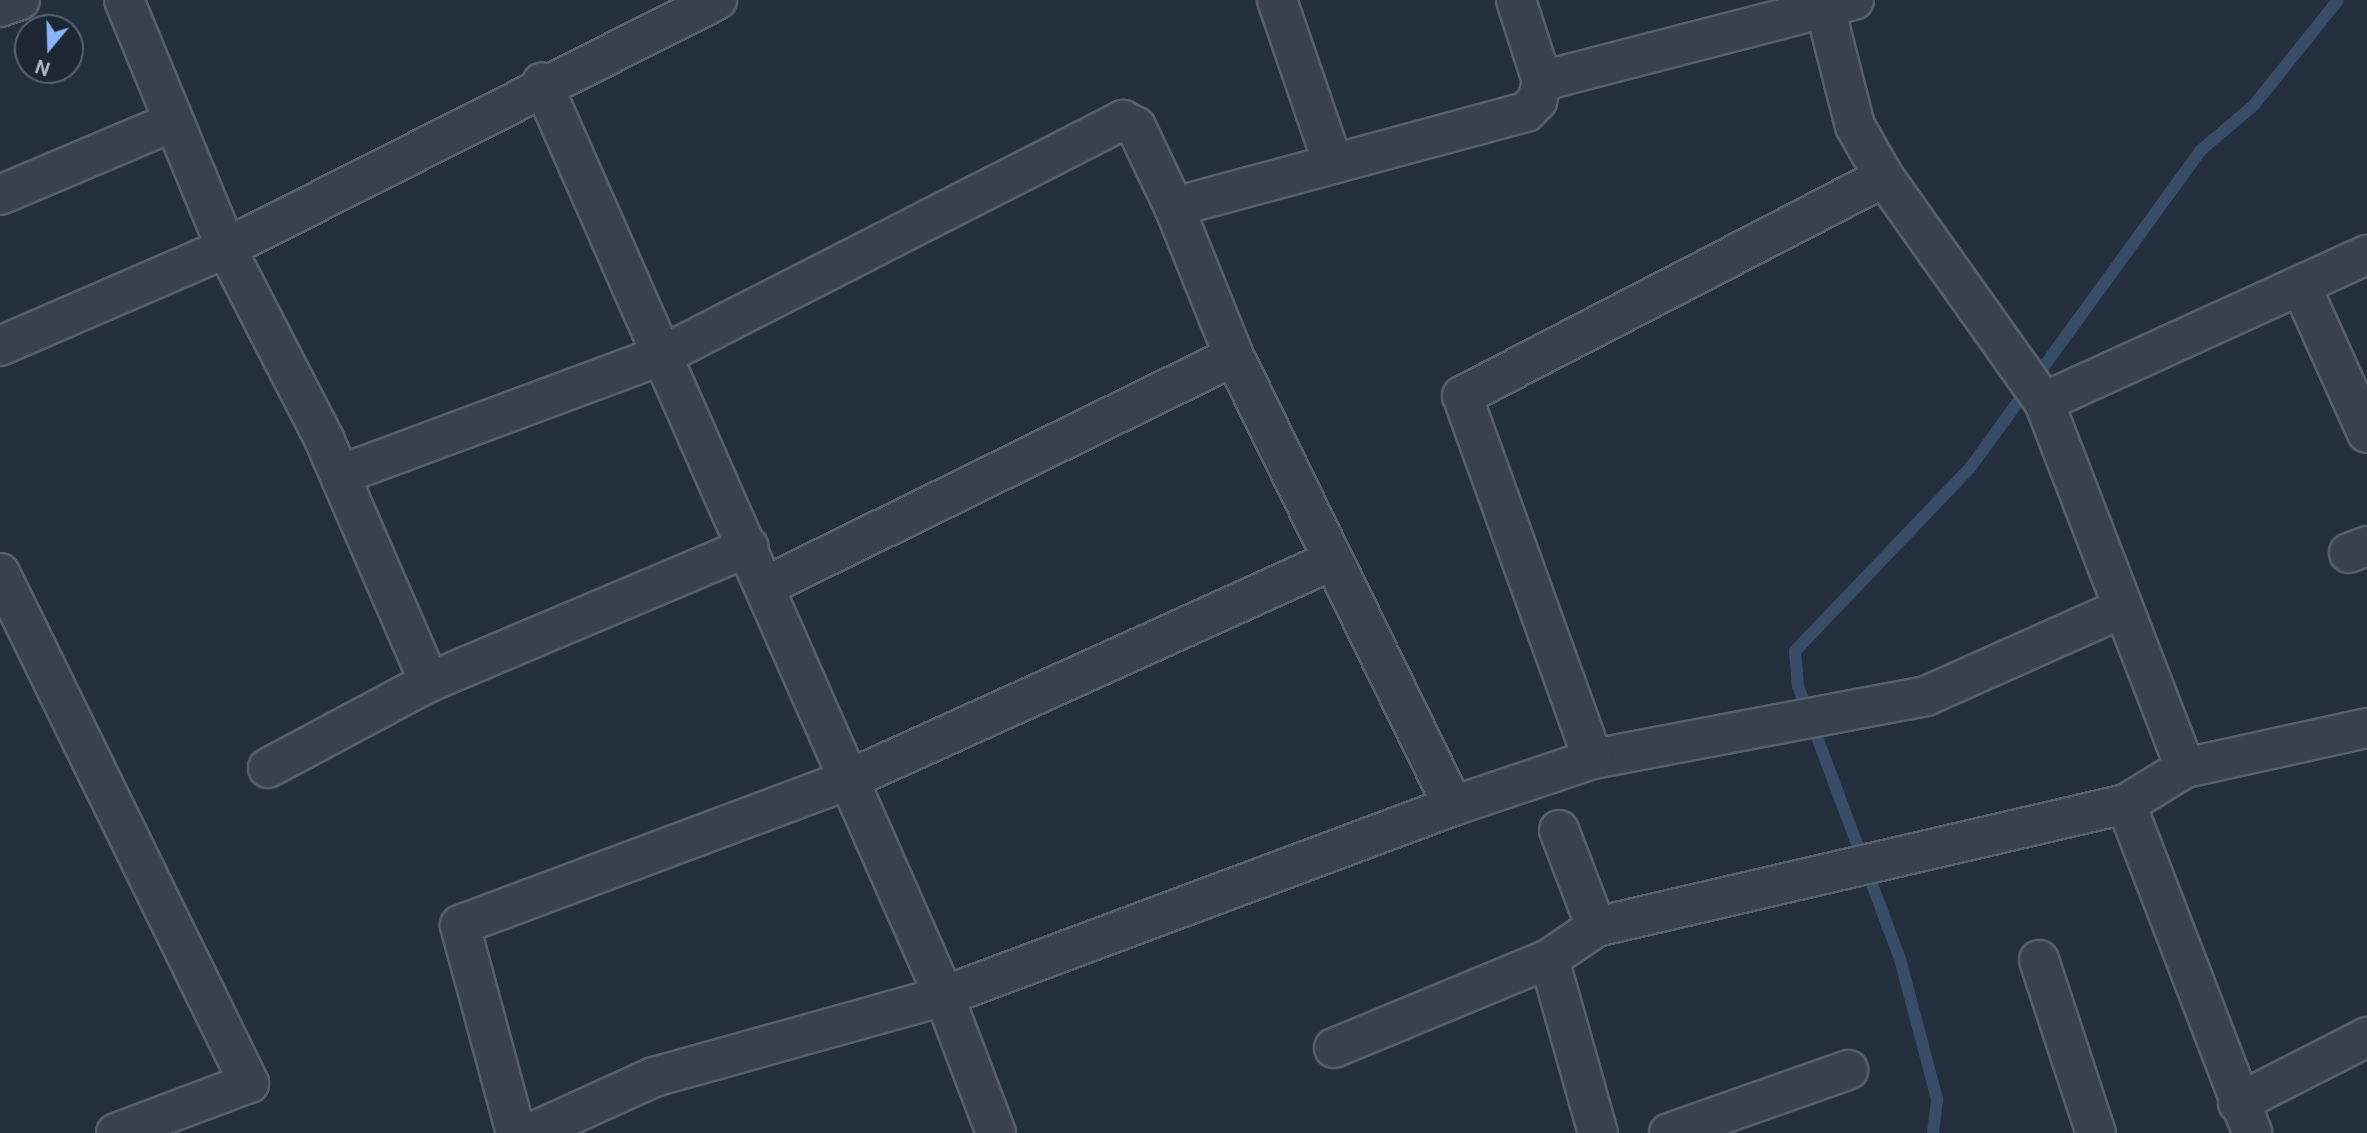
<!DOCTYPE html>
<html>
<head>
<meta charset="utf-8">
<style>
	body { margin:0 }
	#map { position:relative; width:2367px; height:1133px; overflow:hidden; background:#242f3e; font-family:"DM Sans",sans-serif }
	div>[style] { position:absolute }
	.stream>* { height:12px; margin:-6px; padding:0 6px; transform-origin:6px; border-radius:6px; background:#394c67 }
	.roads { filter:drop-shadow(2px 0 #565f6c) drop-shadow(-2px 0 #565f6c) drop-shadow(0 2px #565f6c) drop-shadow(0 -2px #565f6c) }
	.minor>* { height:38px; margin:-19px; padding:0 19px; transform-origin:19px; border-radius:19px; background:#38414e }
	span { translate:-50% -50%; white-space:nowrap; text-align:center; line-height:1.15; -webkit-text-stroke:5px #1d2633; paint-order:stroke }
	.north { position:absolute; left:14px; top:14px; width:70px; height:70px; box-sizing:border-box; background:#1d2633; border:2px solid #59626f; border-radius:50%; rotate:199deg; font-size:19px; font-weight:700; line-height:28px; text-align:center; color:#b4bcc9 }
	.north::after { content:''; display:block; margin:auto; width:24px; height:32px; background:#8ab4f8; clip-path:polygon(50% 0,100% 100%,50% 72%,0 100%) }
</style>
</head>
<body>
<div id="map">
	<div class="stream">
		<i style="left:1933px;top:1133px;width:34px;rotate:-83deg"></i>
		<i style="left:1937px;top:1099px;width:145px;rotate:-104.8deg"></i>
		<i style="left:1900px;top:959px;width:291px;rotate:-110.5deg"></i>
		<i style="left:1798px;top:686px;width:35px;rotate:-95deg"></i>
		<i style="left:1795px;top:651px;width:253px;rotate:-46.3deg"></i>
		<i style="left:1970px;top:468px;width:393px;rotate:-54deg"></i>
		<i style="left:2201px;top:150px;width:70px;rotate:-40.3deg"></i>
		<i style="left:2254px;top:105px;width:134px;rotate:-51.3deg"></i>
	</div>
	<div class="roads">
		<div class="minor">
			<i style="left:124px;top:0;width:268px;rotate:67.6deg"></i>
			<i style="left:226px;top:248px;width:215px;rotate:62.8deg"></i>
			<i style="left:324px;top:439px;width:265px;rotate:66.6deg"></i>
			<i style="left:1277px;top:0;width:173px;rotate:71.1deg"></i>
			<i style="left:1333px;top:164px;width:200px;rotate:-15.1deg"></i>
			<i style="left:1526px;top:112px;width:16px;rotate:-45deg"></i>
			<i style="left:1537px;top:101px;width:21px;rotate:-76deg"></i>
			<i style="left:1516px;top:0;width:85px;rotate:72.2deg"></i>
			<i style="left:1542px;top:81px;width:292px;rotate:-14.5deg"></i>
			<i style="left:1854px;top:0;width:30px;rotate:165deg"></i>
			<i style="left:1825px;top:8px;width:122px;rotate:75.7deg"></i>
			<i style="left:1855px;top:126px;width:59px;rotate:60.4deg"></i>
			<i style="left:1884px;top:177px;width:276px;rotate:54.6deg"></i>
			<i style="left:2044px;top:402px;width:392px;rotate:68.9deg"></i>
			<i style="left:2185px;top:768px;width:69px;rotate:148.6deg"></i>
			<i style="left:2126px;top:804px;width:352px;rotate:69deg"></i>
			<i style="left:0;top:7px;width:21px;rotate:-19deg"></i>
			<i style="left:0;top:195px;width:188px;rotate:-22.9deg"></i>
			<i style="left:2301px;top:286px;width:161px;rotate:65.8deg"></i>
			<i style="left:0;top:346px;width:246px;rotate:-23.4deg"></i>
			<i style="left:226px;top:248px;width:550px;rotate:-26.8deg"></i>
			<i style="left:2044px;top:402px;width:355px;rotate:-24.5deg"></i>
			<i style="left:340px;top:475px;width:345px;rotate:-20.4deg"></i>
			<i style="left:663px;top:355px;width:517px;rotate:-27.06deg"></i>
			<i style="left:1123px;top:120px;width:15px;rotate:28deg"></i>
			<i style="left:1136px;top:127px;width:89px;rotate:64.6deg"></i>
			<i style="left:2349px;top:553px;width:19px;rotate:-21deg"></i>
			<i style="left:0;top:573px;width:568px;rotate:63.98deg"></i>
			<i style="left:249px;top:1083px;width:142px;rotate:159.4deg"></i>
			<i style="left:766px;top:586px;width:521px;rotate:-26.17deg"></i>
			<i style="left:1593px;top:759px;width:339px;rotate:-10.7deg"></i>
			<i style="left:1926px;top:696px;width:216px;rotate:-24.1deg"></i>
			<i style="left:268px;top:768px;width:183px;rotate:-28.1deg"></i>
			<i style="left:429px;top:682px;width:347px;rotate:-22.9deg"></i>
			<i style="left:2185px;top:768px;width:186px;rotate:-12.4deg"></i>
			<i style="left:1453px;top:806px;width:148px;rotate:-18.6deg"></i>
			<i style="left:1593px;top:759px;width:386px;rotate:-109.8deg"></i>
			<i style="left:1462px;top:396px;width:475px;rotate:-27.4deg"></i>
			<i style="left:1559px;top:830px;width:104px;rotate:69.1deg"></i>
			<i style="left:1596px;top:927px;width:57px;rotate:145.8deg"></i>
			<i style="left:1549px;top:959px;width:181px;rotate:74.3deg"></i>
			<i style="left:1596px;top:927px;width:544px;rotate:-13.07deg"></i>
			<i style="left:2039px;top:960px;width:182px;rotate:71.8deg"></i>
			<i style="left:1334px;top:1048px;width:233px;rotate:-22.5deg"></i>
			<i style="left:2238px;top:1103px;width:145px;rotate:-27.1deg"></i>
			<i style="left:516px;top:1133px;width:215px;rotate:-105.1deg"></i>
			<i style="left:460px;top:925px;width:416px;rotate:-20.5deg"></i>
			<i style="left:850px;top:779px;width:530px;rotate:-24.39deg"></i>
			<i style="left:531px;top:1133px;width:135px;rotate:-24.5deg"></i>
			<i style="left:654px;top:1077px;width:301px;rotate:-15.6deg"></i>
			<i style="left:944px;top:996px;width:998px;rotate:-113.76deg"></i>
			<i style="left:996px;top:1133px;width:147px;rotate:-110.8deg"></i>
			<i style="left:944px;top:996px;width:543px;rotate:-20.47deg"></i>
			<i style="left:1453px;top:806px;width:500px;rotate:-115.95deg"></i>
			<i style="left:1234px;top:356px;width:161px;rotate:-111.9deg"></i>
			<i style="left:1174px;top:207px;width:165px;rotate:-15.1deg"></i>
			<i style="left:1669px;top:1133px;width:190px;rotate:-19.4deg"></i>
		</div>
	</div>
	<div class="north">N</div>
</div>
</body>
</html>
